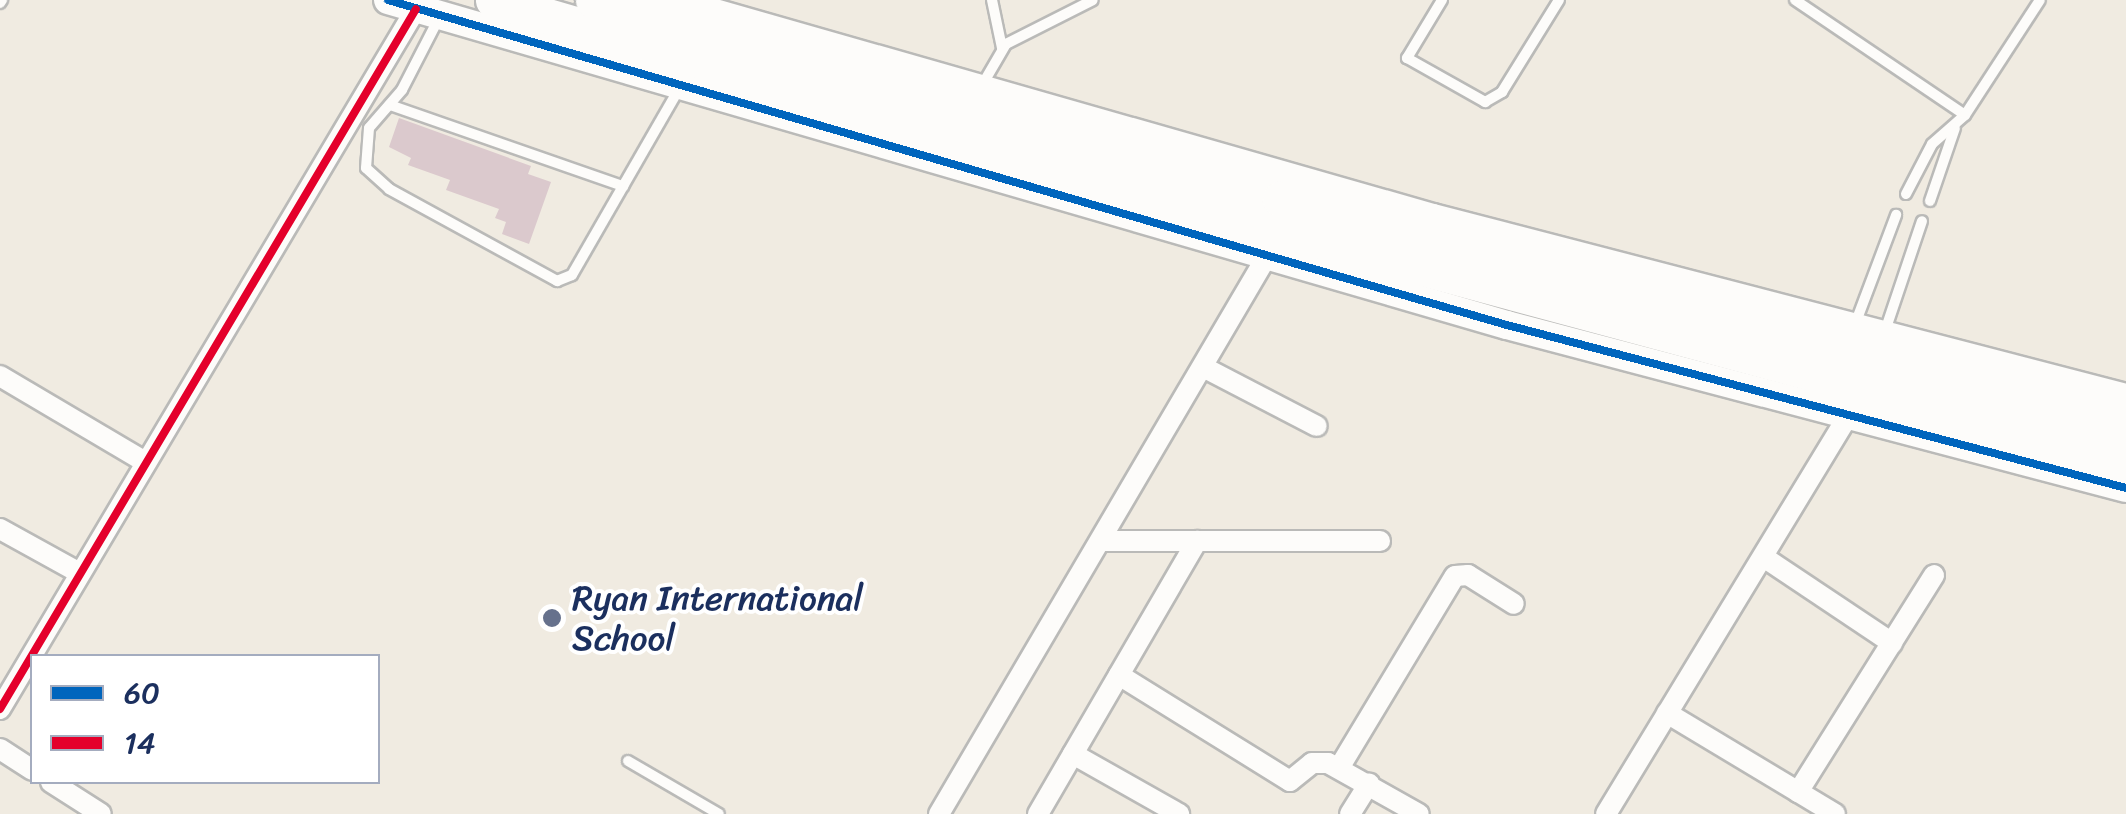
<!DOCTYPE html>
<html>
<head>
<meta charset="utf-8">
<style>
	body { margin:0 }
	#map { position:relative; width:2126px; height:814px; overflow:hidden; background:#f0ebe1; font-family:Sriracha,sans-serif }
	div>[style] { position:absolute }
	.building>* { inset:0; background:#dbc9cd }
	.roads { filter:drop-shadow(2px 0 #babab8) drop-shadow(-2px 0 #babab8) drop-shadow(0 2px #babab8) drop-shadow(0 -2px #babab8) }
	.lane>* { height:10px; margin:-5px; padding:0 5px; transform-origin:5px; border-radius:5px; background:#fdfcfa }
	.street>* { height:20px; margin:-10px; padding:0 10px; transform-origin:10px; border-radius:10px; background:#fdfcfa }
	.secondary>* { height:28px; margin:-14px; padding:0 14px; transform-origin:14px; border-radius:14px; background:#fdfcfa }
	.highway>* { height:35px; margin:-17.5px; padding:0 17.5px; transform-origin:17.5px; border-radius:17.5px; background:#fdfcfa }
	.bus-1>* { height:8px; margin:-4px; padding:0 4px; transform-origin:4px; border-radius:4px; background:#0065bd }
	.bus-2>* { height:8px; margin:-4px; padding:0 4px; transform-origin:4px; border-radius:4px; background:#e4002b }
	.dots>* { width:28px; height:28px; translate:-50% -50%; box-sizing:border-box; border:5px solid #fff; border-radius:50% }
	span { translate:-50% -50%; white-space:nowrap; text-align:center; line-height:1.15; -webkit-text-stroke:8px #fff; paint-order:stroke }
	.poi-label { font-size:35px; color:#1b2f5e }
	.left { translate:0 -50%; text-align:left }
	.legend { position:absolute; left:30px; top:654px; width:350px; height:130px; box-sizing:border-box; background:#fff; border:2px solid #a4acbf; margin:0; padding:12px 18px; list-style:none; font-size:30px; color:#1b2f5e }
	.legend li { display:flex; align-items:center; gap:20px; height:50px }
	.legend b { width:50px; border:2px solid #a4acbf }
</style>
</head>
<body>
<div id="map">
	<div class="building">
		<i style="clip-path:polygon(399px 118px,531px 166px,528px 174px,551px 182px,529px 244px,502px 234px,506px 222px,495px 218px,499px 209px,446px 190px,450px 180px,408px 165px,411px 158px,389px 147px)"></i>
	</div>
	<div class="roads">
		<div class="lane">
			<i style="left:992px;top:0;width:49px;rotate:78.2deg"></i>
			<i style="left:1442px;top:0;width:68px;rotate:121.1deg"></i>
			<i style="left:1407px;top:58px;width:90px;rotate:29.4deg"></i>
			<i style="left:1485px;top:102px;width:20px;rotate:-30deg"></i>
			<i style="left:1502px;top:92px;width:108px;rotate:-58.2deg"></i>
			<i style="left:1795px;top:0;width:205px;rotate:34.1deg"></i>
			<i style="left:0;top:3px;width:4px;rotate:-56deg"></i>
			<i style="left:440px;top:16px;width:83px;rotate:117.2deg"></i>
			<i style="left:402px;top:90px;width:50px;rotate:131deg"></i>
			<i style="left:369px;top:128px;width:40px;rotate:94.3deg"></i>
			<i style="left:366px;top:168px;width:31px;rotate:42deg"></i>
			<i style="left:389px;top:189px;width:192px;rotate:28.7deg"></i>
			<i style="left:557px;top:281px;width:16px;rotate:-22deg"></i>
			<i style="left:572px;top:275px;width:217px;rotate:-60.1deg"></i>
			<i style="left:981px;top:87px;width:50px;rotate:-59.8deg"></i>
			<i style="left:1006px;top:44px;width:97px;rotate:-26.8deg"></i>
			<i style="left:390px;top:105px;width:247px;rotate:19.2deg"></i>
			<i style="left:1906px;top:194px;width:56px;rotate:-62.5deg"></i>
			<i style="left:1932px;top:144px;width:44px;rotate:-41.3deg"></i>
			<i style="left:1965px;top:115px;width:137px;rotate:-56.9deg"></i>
			<i style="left:1930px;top:201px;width:77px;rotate:-71.1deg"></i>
			<i style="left:1854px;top:327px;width:120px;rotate:-69.4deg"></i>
			<i style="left:1884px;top:334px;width:119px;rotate:-71.4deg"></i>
			<i style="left:628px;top:761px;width:105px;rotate:30.2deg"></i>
		</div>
		<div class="street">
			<i style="left:1203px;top:367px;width:128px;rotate:27.4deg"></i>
			<i style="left:0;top:376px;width:167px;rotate:30.6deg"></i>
			<i style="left:0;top:529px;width:89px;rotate:28.9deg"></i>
			<i style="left:1101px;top:541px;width:279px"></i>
			<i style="left:1765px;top:558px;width:153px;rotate:33.8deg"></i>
			<i style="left:1119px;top:675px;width:201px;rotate:31.8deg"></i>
			<i style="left:1290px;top:781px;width:28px;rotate:-39deg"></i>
			<i style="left:1312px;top:763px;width:16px"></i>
			<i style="left:1328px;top:763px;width:104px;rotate:29.3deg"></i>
			<i style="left:0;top:709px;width:814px;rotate:-59.28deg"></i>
			<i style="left:1667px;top:713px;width:196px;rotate:31deg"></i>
			<i style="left:0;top:749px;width:38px;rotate:33deg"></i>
			<i style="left:1073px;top:754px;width:122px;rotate:29.5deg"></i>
			<i style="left:1339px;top:768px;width:224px;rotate:-58.9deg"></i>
			<i style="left:1455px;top:576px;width:13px;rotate:-4deg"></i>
			<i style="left:1468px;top:575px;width:54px;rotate:32.2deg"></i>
			<i style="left:51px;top:782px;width:59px;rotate:32.6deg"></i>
			<i style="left:1798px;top:792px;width:256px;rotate:-57.9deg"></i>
			<i style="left:939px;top:814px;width:647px;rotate:-59.55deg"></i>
			<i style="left:1038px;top:814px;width:316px;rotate:-59.8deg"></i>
			<i style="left:1350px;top:814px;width:36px;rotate:-58deg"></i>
			<i style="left:1606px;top:814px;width:468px;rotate:-58.7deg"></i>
		</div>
		<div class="secondary">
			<i style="left:388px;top:0;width:1165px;rotate:16.2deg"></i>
			<i style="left:1507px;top:325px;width:640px;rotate:14.75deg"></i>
			<i style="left:669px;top:0;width:794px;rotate:15.93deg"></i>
			<i style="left:1433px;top:218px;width:716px;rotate:14.56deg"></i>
		</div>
		<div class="highway">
			<i style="left:493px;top:0;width:814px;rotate:16.27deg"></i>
			<i style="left:1274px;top:228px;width:882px;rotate:15.11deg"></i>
			<i style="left:593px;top:0;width:715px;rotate:16.15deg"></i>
			<i style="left:1280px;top:199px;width:876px;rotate:14.96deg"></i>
		</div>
	</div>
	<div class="bus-1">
		<i style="left:388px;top:0;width:1165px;rotate:16.2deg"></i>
		<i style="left:1507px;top:325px;width:640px;rotate:14.75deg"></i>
	</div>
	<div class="bus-2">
		<i style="left:0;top:709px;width:814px;rotate:-59.28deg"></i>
	</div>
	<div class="dots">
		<i style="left:552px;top:618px;background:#66718c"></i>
	</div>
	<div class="poi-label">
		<span class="left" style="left:572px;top:618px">Ryan International<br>School</span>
	</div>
	<ul class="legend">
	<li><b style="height:12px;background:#0065bd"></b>60</li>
	<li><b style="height:12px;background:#e4002b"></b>14</li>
	</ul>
</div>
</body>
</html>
